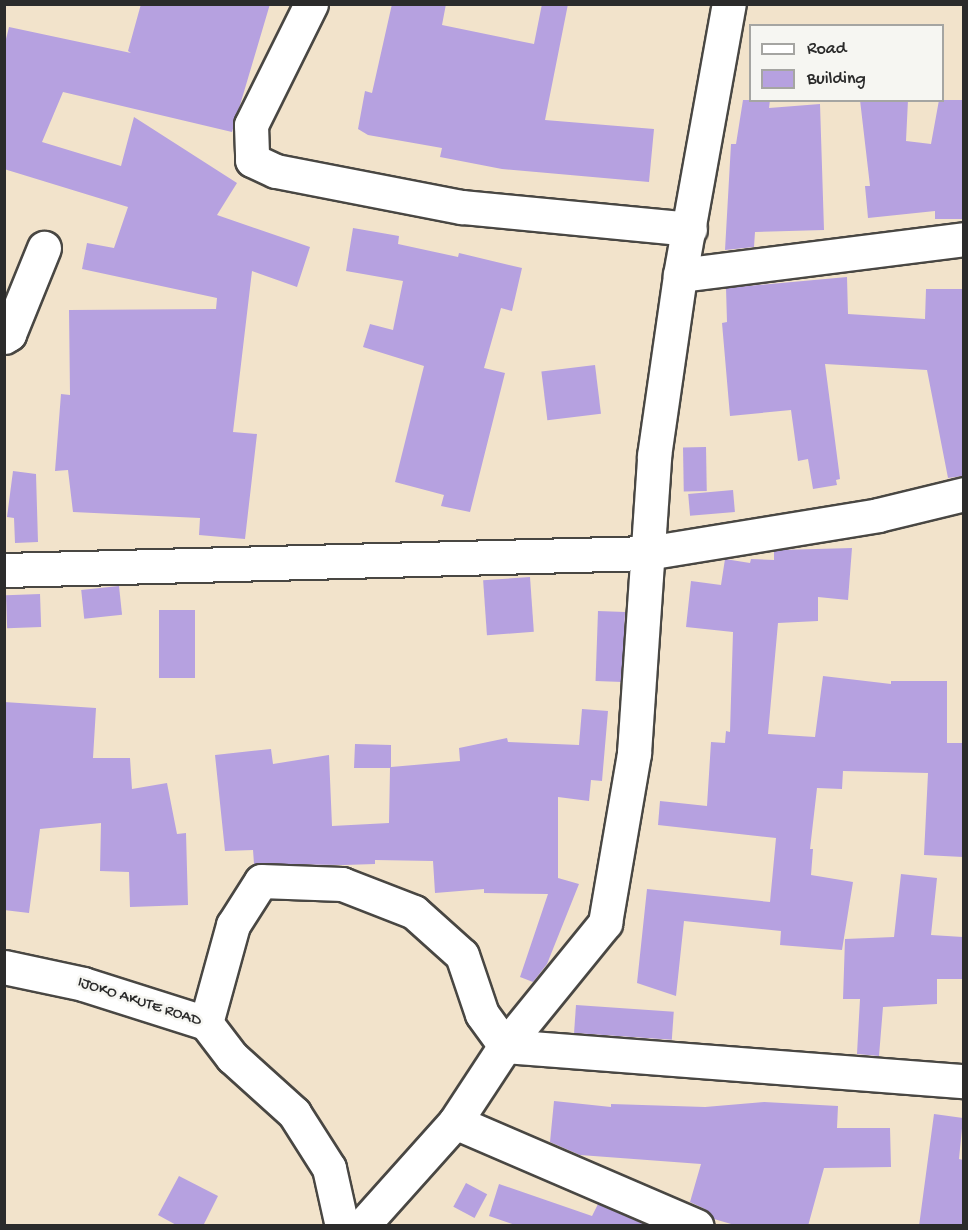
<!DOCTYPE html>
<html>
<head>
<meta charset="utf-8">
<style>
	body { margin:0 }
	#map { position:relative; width:968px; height:1230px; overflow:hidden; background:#f2e3cb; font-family:"Gochi Hand",sans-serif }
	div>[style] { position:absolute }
	.building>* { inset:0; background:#b6a1e0; transform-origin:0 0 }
	.roads { filter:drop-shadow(2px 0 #494743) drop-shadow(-2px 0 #494743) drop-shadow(0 2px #494743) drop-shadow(0 -2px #494743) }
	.minor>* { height:33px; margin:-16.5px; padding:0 16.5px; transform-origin:16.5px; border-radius:16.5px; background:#fff }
	.major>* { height:33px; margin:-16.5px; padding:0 16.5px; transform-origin:16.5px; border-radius:16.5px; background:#fff }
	span { translate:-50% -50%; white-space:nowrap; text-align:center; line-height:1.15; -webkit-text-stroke:5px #f6f6f2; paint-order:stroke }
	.street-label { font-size:16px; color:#2b2b2b }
	.frame { position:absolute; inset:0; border:6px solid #2b2b2b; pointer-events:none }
	.legend { position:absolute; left:749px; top:24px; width:195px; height:78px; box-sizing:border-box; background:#f6f6f2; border:2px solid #a5a5a2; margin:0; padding:8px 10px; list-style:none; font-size:18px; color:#2b2b2b }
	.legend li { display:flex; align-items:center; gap:12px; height:30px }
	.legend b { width:30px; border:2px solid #a5a5a2 }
</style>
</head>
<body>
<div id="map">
	<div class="building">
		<i style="clip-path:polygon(141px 4px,270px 4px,232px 132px,63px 92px,42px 142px,121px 166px,134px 117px,237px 183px,217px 215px,310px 247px,297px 287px,252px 271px,233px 432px,257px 434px,245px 539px,199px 535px,200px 518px,73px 512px,68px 470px,55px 471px,61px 394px,70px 395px,69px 310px,216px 309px,217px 298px,82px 269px,87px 243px,114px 248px,128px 207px,4px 169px,4px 47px,9px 27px,131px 53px,128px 51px)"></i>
		<i style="clip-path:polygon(392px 4px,446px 4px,442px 25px,534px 44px,542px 4px,568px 4px,545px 120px,654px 129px,649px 182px,502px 169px,440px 157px,442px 148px,368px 135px,358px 129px,365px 91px,372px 93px)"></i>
		<i style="clip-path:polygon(743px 100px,770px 100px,769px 108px,820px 104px,824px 230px,755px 232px,754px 247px,725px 250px,731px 144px,736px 144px)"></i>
		<i style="clip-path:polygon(860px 100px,908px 100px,906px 141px,931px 144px,939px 100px,963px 100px,963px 219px,935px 219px,935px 211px,868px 218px,865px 186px,870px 186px)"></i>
		<i style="clip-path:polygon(353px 228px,399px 236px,398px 244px,458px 257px,459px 253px,522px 268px,512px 311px,501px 308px,484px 368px,505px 373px,470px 512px,441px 506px,444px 495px,395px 482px,424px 366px,363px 347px,370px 324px,393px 330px,403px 281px,346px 271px)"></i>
		<i style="clip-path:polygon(847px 277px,848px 314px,925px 319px,926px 289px,963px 289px,963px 476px,948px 478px,927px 370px,825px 364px,840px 479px,836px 480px,837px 485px,813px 489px,808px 459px,798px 461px,791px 410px,730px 416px,722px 323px,727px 322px,726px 288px)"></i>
		<i style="left:595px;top:365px;width:49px;height:54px;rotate:83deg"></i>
		<i style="left:706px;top:447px;width:44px;height:23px;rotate:89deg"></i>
		<i style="clip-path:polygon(13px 471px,36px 474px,38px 542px,15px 543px,14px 518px,7px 517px)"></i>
		<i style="left:733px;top:490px;width:22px;height:45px;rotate:85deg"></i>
		<i style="clip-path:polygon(852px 548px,848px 600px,818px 597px,818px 621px,778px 623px,768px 734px,815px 737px,823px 676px,891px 684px,891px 681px,947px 681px,947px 743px,963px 743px,963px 857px,924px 855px,928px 773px,843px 771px,842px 789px,817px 788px,810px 849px,813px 849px,811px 875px,853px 882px,842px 950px,780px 945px,781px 931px,684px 921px,676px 996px,637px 983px,647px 889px,770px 902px,776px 838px,658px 825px,660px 801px,707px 806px,711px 742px,725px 743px,726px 731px,730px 732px,733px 632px,686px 627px,691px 581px,721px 585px,725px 559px,750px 563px,751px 559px,774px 560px,774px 551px,780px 550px)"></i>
		<i style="left:530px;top:577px;width:55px;height:47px;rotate:86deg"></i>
		<i style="left:119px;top:586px;width:29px;height:38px;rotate:84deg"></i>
		<i style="left:40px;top:594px;width:33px;height:34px;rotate:88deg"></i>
		<i style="left:159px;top:610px;width:36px;height:68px"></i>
		<i style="left:598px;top:611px;width:27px;height:70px;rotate:2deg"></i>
		<i style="clip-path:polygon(4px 702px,96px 708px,93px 758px,130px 758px,132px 789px,167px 783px,177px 834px,186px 833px,188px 905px,130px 907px,129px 872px,100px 871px,101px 823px,40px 829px,29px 913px,4px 910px)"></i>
		<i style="clip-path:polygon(582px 709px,608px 711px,602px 781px,591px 780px,589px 801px,558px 797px,558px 878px,579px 884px,547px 964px,533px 982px,520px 977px,548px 894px,484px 893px,484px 889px,435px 893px,433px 861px,375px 860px,375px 864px,344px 865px,254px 864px,253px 850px,225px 851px,215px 755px,271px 749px,273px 764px,329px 755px,332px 826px,389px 823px,390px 768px,354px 768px,355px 744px,391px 745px,391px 767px,460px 761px,459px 748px,507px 738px,508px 742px,579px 745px)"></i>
		<i style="clip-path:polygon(901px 874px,937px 878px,931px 935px,963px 937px,963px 979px,937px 979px,937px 1004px,883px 1007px,879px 1056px,857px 1054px,860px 999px,843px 999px,845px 939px,894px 937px)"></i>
		<i style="left:576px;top:1005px;width:98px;height:28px;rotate:4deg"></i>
		<i style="clip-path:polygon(554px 1101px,611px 1107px,611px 1104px,705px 1107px,764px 1102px,838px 1106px,837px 1128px,890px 1128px,891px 1167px,824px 1168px,808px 1226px,738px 1226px,714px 1219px,705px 1209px,690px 1202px,701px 1164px,580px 1155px,550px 1142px)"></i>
		<i style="clip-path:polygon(934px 1114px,963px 1118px,959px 1159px,963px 1160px,963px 1226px,919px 1226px)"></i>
		<i style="clip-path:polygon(179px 1176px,218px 1196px,203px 1226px,178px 1226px,158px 1215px)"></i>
		<i style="left:466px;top:1183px;width:24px;height:27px;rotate:28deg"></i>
		<i style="clip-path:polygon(499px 1184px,592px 1216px,598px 1204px,648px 1226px,518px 1226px,489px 1216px)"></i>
	</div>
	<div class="roads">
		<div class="minor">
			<i style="left:311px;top:4px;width:135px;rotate:116.4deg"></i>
			<i style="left:251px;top:125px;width:35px;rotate:88deg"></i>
			<i style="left:252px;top:160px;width:26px;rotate:25deg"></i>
			<i style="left:276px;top:171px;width:189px;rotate:11deg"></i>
			<i style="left:462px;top:207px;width:229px;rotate:5.5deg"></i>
			<i style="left:680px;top:275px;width:286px;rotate:-7.2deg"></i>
			<i style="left:4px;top:337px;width:6px;rotate:-31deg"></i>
			<i style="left:9px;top:334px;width:93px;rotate:-67.9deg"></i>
			<i style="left:4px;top:570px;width:643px;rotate:-1.51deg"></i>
			<i style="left:647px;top:553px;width:234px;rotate:-9.3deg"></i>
			<i style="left:878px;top:515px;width:89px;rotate:-13.7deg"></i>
			<i style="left:206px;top:1023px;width:102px;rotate:-74.6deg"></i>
			<i style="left:233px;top:925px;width:52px;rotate:-57.5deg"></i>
			<i style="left:261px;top:881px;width:81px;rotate:2.1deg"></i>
			<i style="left:342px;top:884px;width:77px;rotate:21.3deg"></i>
			<i style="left:414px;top:912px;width:64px;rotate:41.9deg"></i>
			<i style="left:462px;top:955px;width:62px;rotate:71.3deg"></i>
			<i style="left:482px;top:1014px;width:39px;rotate:54deg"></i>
			<i style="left:505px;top:1046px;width:460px;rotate:4.4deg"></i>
			<i style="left:455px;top:1122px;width:263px;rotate:23.3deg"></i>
			<i style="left:362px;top:1226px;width:140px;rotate:-48.2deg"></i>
			<i style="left:455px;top:1122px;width:91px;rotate:-56.7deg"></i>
			<i style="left:505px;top:1046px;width:159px;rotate:-50.9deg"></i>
			<i style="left:605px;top:923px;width:172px;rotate:-80.3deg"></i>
			<i style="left:634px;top:753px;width:298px;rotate:-86.1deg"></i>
			<i style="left:654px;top:456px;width:183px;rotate:-81.8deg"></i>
			<i style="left:680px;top:275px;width:275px;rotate:-79.8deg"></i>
		</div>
		<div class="major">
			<i style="left:4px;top:967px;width:81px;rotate:12.1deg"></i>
			<i style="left:83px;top:984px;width:129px;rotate:17.6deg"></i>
			<i style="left:206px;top:1023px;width:43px;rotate:52.6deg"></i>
			<i style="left:232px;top:1057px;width:84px;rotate:42.1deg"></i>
			<i style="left:294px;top:1113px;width:65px;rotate:57.5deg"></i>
			<i style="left:329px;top:1168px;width:59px;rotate:77.4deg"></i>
		</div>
	</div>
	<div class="street-label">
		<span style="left:139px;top:1003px;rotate:18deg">IJOKO AKUTE ROAD</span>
	</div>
	<div class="frame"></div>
	<ul class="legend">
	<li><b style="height:8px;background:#fff"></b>Road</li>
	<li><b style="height:16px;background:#b6a1e0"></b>Building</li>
	</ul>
</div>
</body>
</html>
